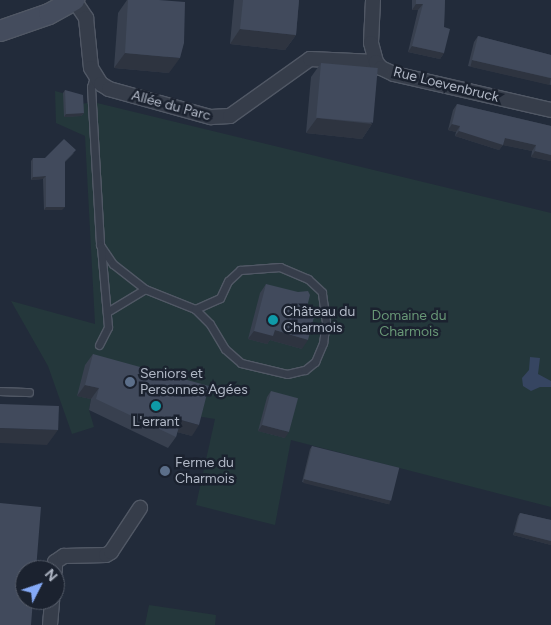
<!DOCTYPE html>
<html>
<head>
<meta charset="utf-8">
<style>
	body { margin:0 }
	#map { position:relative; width:551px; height:625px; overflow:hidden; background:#222b3a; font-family:Figtree,sans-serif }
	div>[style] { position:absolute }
	.green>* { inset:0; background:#24373b }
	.water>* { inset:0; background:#364561 }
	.roads { filter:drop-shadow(1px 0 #515865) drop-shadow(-1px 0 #515865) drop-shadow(0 1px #515865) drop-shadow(0 -1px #515865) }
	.lane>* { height:7px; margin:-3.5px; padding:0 3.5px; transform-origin:3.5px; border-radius:3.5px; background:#363d4a }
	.street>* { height:14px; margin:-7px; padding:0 7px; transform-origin:7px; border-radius:7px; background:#363d4a }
	.secondary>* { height:20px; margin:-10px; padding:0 10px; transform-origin:10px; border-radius:10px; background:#444c5d }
	.wall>* { inset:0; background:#38404f }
	.shaded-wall>* { inset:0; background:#2e3440; transform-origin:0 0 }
	.building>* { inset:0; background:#414a5c; transform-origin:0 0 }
	.dots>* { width:14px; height:14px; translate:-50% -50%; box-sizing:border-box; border:2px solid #1b222f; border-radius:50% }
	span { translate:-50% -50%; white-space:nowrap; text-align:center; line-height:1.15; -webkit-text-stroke:5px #1b222f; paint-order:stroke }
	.street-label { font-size:14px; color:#b1b8c6 }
	.poi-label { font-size:14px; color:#b1b8c6 }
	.left { translate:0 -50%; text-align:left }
	.park-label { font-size:14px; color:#689776 }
	.north { position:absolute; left:15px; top:560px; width:50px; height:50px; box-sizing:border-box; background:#1b222f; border:1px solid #575e6b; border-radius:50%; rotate:49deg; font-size:14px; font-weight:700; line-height:20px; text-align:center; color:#b1b8c6 }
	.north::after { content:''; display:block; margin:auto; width:18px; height:22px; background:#85aaf7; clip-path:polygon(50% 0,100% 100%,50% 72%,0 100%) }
</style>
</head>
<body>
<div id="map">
	<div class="green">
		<i style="clip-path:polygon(55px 91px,81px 98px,81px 104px,93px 102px,551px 213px,551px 507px,291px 440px,275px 525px,196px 505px,215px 419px,91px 399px,89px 410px,94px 427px,72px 434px,48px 366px,11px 301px,95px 324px,85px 136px,56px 123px)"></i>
		<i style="clip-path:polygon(149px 605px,216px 615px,215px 625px,145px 625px)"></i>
	</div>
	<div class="water">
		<i style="clip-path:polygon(530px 357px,540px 358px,538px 374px,551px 381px,551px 387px,540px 387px,531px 391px,523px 386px,522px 378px,529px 370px)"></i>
	</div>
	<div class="roads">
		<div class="lane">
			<i style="left:94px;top:77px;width:10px;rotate:107deg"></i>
			<i style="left:91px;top:87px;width:158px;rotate:86.7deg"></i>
			<i style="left:100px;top:245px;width:23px;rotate:56deg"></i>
			<i style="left:113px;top:264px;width:41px;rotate:38deg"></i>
			<i style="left:145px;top:289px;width:54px;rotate:21.8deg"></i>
			<i style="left:195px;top:309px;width:21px;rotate:45deg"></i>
			<i style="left:210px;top:324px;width:29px;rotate:59deg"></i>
			<i style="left:225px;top:349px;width:21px;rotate:41deg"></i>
			<i style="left:241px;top:363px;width:47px;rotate:13.4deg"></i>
			<i style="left:287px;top:374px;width:18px;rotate:-13deg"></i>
			<i style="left:305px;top:370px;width:13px;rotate:-39deg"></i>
			<i style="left:315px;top:362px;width:21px;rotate:-67deg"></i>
			<i style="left:323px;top:343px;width:21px;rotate:-82deg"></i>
			<i style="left:326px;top:322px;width:30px;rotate:-98deg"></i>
			<i style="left:322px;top:292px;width:19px;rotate:-137deg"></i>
			<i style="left:308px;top:279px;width:30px;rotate:-157deg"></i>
			<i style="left:280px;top:267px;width:40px;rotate:175.7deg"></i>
			<i style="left:240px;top:270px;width:16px;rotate:137deg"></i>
			<i style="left:228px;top:281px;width:19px;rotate:115deg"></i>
			<i style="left:220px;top:298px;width:27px;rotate:156deg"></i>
			<i style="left:107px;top:312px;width:44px;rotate:-31.2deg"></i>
			<i style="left:99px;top:345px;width:20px;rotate:-63deg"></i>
			<i style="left:108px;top:327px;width:80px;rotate:-95deg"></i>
			<i style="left:0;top:391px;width:29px;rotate:2deg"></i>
		</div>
		<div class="street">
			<i style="left:74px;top:0;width:22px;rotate:56deg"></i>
			<i style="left:86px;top:18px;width:50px;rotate:84.3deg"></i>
			<i style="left:91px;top:68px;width:19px;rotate:58deg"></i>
			<i style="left:101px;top:84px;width:9px;rotate:32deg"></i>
			<i style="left:109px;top:89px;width:106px;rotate:15.4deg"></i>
			<i style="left:211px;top:117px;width:19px;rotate:-3deg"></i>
			<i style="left:230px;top:116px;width:98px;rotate:-35.5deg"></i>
			<i style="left:310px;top:59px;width:66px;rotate:2.6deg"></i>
			<i style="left:373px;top:0;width:43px;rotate:92.7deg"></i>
			<i style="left:371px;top:43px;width:20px;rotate:75deg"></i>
			<i style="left:376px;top:62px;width:8px;rotate:50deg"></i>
			<i style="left:381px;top:68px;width:14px;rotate:25deg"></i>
			<i style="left:394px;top:74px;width:161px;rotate:12.9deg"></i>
			<i style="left:55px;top:570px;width:8px;rotate:-90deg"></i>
			<i style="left:55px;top:562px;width:11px;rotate:-34deg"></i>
			<i style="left:64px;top:556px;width:42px;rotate:-1.4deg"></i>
			<i style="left:106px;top:555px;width:6px;rotate:-31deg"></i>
			<i style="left:111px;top:552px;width:53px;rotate:-56.6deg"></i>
			<i style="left:50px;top:625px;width:25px;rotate:-85deg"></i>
		</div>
		<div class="secondary">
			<i style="left:0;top:31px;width:52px;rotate:-19.1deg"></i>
			<i style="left:49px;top:14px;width:29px;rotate:-29deg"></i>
		</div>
	</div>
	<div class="wall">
		<i style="clip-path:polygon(127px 0,159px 0,169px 73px,114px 68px,118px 13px)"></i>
		<i style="clip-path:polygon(234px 0,299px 0,296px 35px,285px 50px,230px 44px)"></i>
		<i style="clip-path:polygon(412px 0,445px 0,444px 27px,444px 53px,440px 59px,408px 52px,418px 10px,412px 10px)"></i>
		<i style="clip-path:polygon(478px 36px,551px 55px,551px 85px,468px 66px,474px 42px)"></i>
		<i style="clip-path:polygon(321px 63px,372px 124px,362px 139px,306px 133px,311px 77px)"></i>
		<i style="clip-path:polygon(65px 90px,84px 113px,81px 116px,64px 117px,63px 93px)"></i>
		<i style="clip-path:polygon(457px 104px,551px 126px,551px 161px,531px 157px,532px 151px,503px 145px,499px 150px,455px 136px,456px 132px,448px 130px,453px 110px)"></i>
		<i style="clip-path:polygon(74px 153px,65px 162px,62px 210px,44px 210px,43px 179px,31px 180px,31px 161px,33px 158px,45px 158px)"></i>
		<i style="clip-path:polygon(266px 284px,305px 315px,302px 349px,270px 340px,267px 344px,248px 339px,260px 293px)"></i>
		<i style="clip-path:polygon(93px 354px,192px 436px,177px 432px,176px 437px,168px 448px,89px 410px,91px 399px,77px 396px,85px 365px)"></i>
		<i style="clip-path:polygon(271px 391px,285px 438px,258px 431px,267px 397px)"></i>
		<i style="clip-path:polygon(312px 446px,390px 501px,388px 504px,302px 482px,310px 449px)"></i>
		<i style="clip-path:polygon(520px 513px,551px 520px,551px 545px,513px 535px,518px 516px)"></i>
	</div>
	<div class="shaded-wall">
		<i style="clip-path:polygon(416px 4px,423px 4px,418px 10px,412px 10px)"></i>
		<i style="clip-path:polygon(240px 29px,296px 35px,285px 50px,230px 44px)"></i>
		<i style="clip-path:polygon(412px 46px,444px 53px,440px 59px,408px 52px)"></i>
		<i style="clip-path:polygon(125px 53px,180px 58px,169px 73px,114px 68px)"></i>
		<i style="left:472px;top:60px;width:81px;height:7px;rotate:13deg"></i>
		<i style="clip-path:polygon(84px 113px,81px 116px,64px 117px,66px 114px)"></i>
		<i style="clip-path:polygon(317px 118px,372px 124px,362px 139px,306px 133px)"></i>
		<i style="clip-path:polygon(452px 124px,460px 126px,456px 132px,448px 130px)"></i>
		<i style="clip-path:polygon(459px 131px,505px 138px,536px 145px,532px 151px,503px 145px,499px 150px,455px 136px)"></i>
		<i style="clip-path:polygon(535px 151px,551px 155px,551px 161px,531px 157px)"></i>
		<i style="clip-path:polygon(46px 176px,43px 179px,31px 180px,33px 177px)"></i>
		<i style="clip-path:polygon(46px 207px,65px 207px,62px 210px,44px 210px)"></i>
		<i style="clip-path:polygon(275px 330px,308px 340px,302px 349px,270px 340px,267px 344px,248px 339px,254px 331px)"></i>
		<i style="clip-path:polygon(85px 385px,99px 388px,91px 399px,77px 396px)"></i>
		<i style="clip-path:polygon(181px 420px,199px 425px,192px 436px,173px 431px)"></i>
		<i style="clip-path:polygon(262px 425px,289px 432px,285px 438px,258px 431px)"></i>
		<i style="clip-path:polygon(0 428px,58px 430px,47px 445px,0 443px)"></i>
		<i style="left:304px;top:479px;width:89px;height:4px;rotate:14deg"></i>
		<i style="clip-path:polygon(515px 532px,551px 541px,551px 545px,513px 535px)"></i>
	</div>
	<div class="building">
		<i style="clip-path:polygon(128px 0,159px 0,185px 2px,184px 43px,180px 58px,125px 53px)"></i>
		<i style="clip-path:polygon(243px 0,299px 0,296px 35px,240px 29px)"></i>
		<i style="clip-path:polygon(416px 0,445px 0,444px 27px,450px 29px,444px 53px,412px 46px,423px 4px,416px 4px)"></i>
		<i style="clip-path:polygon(478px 36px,551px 55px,551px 78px,472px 60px)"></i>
		<i style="left:321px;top:63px;width:57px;height:55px;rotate:5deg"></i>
		<i style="clip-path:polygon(65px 90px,83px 95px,84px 113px,66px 114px)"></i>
		<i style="clip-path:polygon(457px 104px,551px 126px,551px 155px,535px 151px,536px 145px,505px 138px,503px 145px,459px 131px,460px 126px,452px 124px)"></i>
		<i style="clip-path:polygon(64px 139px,76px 150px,65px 161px,65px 207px,46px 207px,46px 176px,33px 177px,33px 158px,45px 158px)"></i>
		<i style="clip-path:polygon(266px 284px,298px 292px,308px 291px,310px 295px,305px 315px,314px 317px,308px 340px,275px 330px,273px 336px,254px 331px)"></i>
		<i style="clip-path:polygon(93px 354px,209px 386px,199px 425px,181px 420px,176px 437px,96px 399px,99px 388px,85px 385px)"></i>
		<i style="left:271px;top:391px;width:28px;height:35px;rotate:15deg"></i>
		<i style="left:0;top:404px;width:59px;height:24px;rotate:2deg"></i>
		<i style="left:312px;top:446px;width:90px;height:34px;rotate:14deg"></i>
		<i style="clip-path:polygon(0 503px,41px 507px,36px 570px,25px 570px,25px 600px,33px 600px,31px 625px,0 625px)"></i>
		<i style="clip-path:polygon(520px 513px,551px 520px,551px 541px,515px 532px)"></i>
	</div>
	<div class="dots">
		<i style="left:273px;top:320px;background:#0f9aa8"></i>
		<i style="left:130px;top:382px;background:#5c6f8a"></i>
		<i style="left:156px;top:406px;background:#0f9aa8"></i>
		<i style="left:165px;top:471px;background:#5c6f8a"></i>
	</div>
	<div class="street-label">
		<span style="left:446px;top:85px;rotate:14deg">Rue Loevenbruck</span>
		<span style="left:171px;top:106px;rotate:15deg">Allée du Parc</span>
	</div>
	<div class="poi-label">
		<span class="left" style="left:283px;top:320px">Château du<br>Charmois</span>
		<span class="left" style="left:140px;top:382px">Seniors et<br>Personnes Agées</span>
		<span style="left:156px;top:422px">L'errant</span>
		<span class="left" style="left:175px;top:471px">Ferme du<br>Charmois</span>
	</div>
	<div class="park-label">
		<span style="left:409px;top:324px">Domaine du<br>Charmois</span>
	</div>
	<div class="north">N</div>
</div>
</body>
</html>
